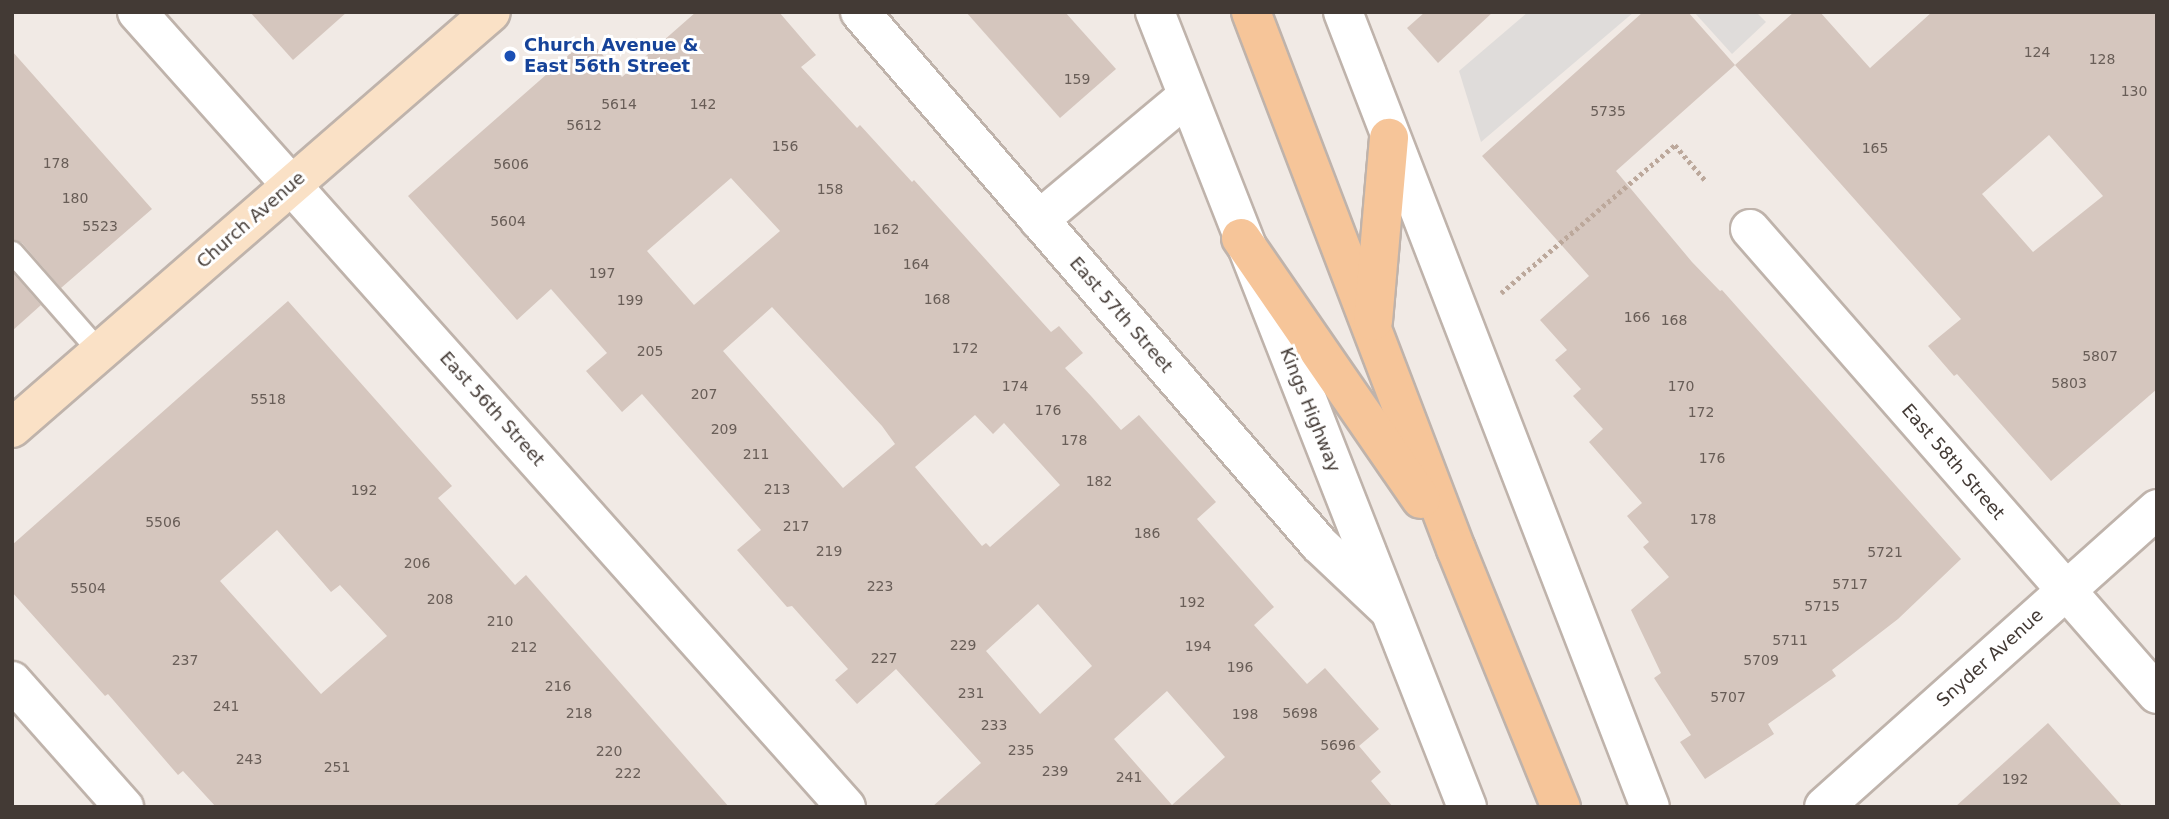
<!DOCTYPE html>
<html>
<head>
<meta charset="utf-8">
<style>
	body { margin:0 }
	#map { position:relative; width:2169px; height:819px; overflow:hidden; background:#f1eae5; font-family:"DejaVu Sans",sans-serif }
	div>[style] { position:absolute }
	.parking>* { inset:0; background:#dfdcda }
	.building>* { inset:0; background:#d5c6be }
	.path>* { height:4.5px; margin-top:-2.25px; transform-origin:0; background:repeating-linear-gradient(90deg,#bca89b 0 3.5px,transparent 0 7px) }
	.roads { filter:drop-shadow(2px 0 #bfb3ab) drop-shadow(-2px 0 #bfb3ab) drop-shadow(0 2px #bfb3ab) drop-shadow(0 -2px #bfb3ab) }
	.service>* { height:21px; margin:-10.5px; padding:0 10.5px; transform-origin:10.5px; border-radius:10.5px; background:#fff }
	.minor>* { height:38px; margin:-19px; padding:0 19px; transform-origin:19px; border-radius:19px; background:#fff }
	.tertiary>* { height:38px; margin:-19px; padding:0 19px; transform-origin:19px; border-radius:19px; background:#fff }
	.secondary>* { height:38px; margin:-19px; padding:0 19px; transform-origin:19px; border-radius:19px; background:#fae1c6 }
	.primary>* { height:38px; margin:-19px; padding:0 19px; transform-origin:19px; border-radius:19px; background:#f6c599 }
	.dots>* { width:19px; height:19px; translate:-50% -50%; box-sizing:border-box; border:4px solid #fff; border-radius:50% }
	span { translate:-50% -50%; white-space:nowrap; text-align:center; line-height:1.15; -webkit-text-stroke:6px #fff; paint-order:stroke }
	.number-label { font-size:14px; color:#685d57 }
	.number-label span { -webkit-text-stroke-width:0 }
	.transit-label { font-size:18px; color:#164399; font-weight:700 }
	.left { translate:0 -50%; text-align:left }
	.street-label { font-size:18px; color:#433a35 }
	.frame { position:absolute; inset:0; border:14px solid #433a35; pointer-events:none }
</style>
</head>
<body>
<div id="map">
	<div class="parking">
		<i style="clip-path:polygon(1528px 12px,1634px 12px,1481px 142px,1459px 71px)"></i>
		<i style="clip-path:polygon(1694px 12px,1756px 12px,1766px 22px,1732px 54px)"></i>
	</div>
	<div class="building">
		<i style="clip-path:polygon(250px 12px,347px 12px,293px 60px)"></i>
		<i style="clip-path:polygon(evenodd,696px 12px,779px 12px,816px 55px,801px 67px,857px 128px,860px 125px,912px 182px,914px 180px,1051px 332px,1059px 326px,1083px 353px,1065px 368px,1091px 396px,1121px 430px,1139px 415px,1216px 502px,1197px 519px,1274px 607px,1254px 625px,1307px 684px,1325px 668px,1379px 729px,1359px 746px,1381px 772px,1371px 781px,1393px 807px,932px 807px,981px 763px,896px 669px,857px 704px,835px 680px,848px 669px,792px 606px,787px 607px,737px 550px,761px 530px,642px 394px,622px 412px,586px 371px,607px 353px,551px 289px,517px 320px,408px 196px,588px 38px,622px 77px,696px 12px,731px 178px,780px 231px,694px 305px,647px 251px,731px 178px,696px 12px,772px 307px,882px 426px,895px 444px,843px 488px,723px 351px,772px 307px,696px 12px,975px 415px,993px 434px,1004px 423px,1060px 485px,990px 547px,986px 543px,982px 546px,915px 467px,975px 415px,696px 12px,1038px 604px,1092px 666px,1040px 714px,986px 651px,1038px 604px,696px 12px,1167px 691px,1225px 757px,1172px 805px,1114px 739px,1167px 691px)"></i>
		<i style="clip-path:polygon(966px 12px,1065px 12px,1116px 69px,1060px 118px)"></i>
		<i style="clip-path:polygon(1425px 12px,1493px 12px,1438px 63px,1407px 28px)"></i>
		<i style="clip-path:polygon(1643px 12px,1688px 12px,1735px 65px,1616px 171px,1692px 262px,1720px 291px,1722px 290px,1961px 559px,1898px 619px,1832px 670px,1836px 676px,1768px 724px,1774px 734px,1705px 779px,1680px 742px,1691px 735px,1654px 678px,1661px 673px,1631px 610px,1669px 577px,1643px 547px,1649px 542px,1627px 516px,1642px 503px,1589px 442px,1603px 429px,1573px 396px,1581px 389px,1555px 360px,1567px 350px,1540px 320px,1589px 276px,1482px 156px)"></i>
		<i style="clip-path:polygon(evenodd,1794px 12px,1820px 12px,1870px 68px,1932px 12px,2157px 12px,2157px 389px,2051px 481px,1957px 374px,1954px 376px,1928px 346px,1961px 319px,1735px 65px,1794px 12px,2049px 135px,2103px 196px,2033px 252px,1982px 194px,2049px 135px)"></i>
		<i style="clip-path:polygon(12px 51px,152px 209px,61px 288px,22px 243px,12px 239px)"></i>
		<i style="clip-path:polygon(12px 272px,41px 305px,12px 331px)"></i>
		<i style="clip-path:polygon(evenodd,288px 301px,452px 486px,438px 498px,515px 585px,526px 575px,729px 807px,216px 807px,183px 771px,178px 775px,108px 694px,105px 696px,12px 592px,12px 545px,288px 301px,277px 530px,331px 592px,340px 585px,387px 636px,321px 694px,220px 581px,277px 530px)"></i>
		<i style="clip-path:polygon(2048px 723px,2123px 807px,1955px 807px)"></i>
	</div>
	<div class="path">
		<i style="left:1501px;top:293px;width:228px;rotate:-40.4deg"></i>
		<i style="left:1675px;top:145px;width:46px;rotate:49.4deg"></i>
	</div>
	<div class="roads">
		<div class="service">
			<i style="left:12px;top:252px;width:133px;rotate:48.7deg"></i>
		</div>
		<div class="minor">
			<i style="left:137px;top:12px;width:1065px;rotate:48.27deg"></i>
			<i style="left:860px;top:12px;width:703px;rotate:49.21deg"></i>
			<i style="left:1319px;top:544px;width:96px;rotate:43.3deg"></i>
			<i style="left:1750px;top:229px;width:618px;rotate:48.81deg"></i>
			<i style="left:12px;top:681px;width:169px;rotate:48.4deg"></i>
			<i style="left:1824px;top:807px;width:447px;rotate:-41.8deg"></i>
		</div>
		<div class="tertiary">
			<i style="left:1155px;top:12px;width:854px;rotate:68.57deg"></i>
			<i style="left:1343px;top:12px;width:852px;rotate:68.89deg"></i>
			<i style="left:1039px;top:220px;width:192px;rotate:-39.9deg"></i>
		</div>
		<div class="secondary">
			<i style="left:12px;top:428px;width:634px;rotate:-40.97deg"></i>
		</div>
		<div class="primary">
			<i style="left:1251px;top:12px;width:575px;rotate:69.11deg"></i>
			<i style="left:1456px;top:549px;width:279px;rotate:67.9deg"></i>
			<i style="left:1241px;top:238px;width:317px;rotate:55.4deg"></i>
			<i style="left:1373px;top:321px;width:184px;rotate:-85deg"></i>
		</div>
	</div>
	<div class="dots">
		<i style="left:510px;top:56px;background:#1a4fb4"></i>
	</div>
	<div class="number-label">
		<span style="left:2037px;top:52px">124</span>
		<span style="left:2102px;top:59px">128</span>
		<span style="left:1077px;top:79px">159</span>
		<span style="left:2134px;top:91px">130</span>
		<span style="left:619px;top:104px">5614</span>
		<span style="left:703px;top:104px">142</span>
		<span style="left:1608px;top:111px">5735</span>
		<span style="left:584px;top:125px">5612</span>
		<span style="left:785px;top:146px">156</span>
		<span style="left:1875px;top:148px">165</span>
		<span style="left:56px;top:163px">178</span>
		<span style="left:511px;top:164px">5606</span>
		<span style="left:830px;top:189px">158</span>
		<span style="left:75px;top:198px">180</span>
		<span style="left:508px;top:221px">5604</span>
		<span style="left:100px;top:226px">5523</span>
		<span style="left:886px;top:229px">162</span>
		<span style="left:916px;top:264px">164</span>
		<span style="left:602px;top:273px">197</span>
		<span style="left:937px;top:299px">168</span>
		<span style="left:630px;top:300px">199</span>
		<span style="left:1637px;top:317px">166</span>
		<span style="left:1674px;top:320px">168</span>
		<span style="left:965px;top:348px">172</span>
		<span style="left:650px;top:351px">205</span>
		<span style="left:2100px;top:356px">5807</span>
		<span style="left:2069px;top:383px">5803</span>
		<span style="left:1015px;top:386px">174</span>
		<span style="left:1681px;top:386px">170</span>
		<span style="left:704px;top:394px">207</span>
		<span style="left:268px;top:399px">5518</span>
		<span style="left:1048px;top:410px">176</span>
		<span style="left:1701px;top:412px">172</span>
		<span style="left:724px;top:429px">209</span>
		<span style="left:1074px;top:440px">178</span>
		<span style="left:756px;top:454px">211</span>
		<span style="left:1712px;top:458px">176</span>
		<span style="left:1099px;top:481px">182</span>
		<span style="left:777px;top:489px">213</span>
		<span style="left:364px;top:490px">192</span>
		<span style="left:1703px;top:519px">178</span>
		<span style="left:163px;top:522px">5506</span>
		<span style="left:796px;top:526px">217</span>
		<span style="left:1147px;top:533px">186</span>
		<span style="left:829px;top:551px">219</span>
		<span style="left:1885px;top:552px">5721</span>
		<span style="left:417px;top:563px">206</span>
		<span style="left:1850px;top:584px">5717</span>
		<span style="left:880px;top:586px">223</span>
		<span style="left:88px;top:588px">5504</span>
		<span style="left:440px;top:599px">208</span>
		<span style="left:1192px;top:602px">192</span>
		<span style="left:1822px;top:606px">5715</span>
		<span style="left:500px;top:621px">210</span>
		<span style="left:1790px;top:640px">5711</span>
		<span style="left:963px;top:645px">229</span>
		<span style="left:1198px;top:646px">194</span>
		<span style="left:524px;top:647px">212</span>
		<span style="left:884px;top:658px">227</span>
		<span style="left:185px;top:660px">237</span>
		<span style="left:1761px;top:660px">5709</span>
		<span style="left:1240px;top:667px">196</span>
		<span style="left:558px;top:686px">216</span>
		<span style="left:971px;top:693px">231</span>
		<span style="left:1728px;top:697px">5707</span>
		<span style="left:226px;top:706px">241</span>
		<span style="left:579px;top:713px">218</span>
		<span style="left:1300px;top:713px">5698</span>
		<span style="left:1245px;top:714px">198</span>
		<span style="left:994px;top:725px">233</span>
		<span style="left:1338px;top:745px">5696</span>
		<span style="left:1021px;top:750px">235</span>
		<span style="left:609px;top:751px">220</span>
		<span style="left:249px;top:759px">243</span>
		<span style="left:337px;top:767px">251</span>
		<span style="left:1055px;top:771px">239</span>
		<span style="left:628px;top:773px">222</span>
		<span style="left:1129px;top:777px">241</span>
		<span style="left:2015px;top:779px">192</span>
	</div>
	<div class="transit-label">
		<span class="left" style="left:524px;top:56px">Church Avenue &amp;<br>East 56th Street</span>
	</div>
	<div class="street-label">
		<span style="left:251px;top:220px;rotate:-41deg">Church Avenue</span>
		<span style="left:1121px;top:315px;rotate:49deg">East 57th Street</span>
		<span style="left:492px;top:409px;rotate:48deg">East 56th Street</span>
		<span style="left:1310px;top:410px;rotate:68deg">Kings Highway</span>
		<span style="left:1953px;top:462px;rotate:49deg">East 58th Street</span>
		<span style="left:1990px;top:658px;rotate:-42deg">Snyder Avenue</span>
	</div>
	<div class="frame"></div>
</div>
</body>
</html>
